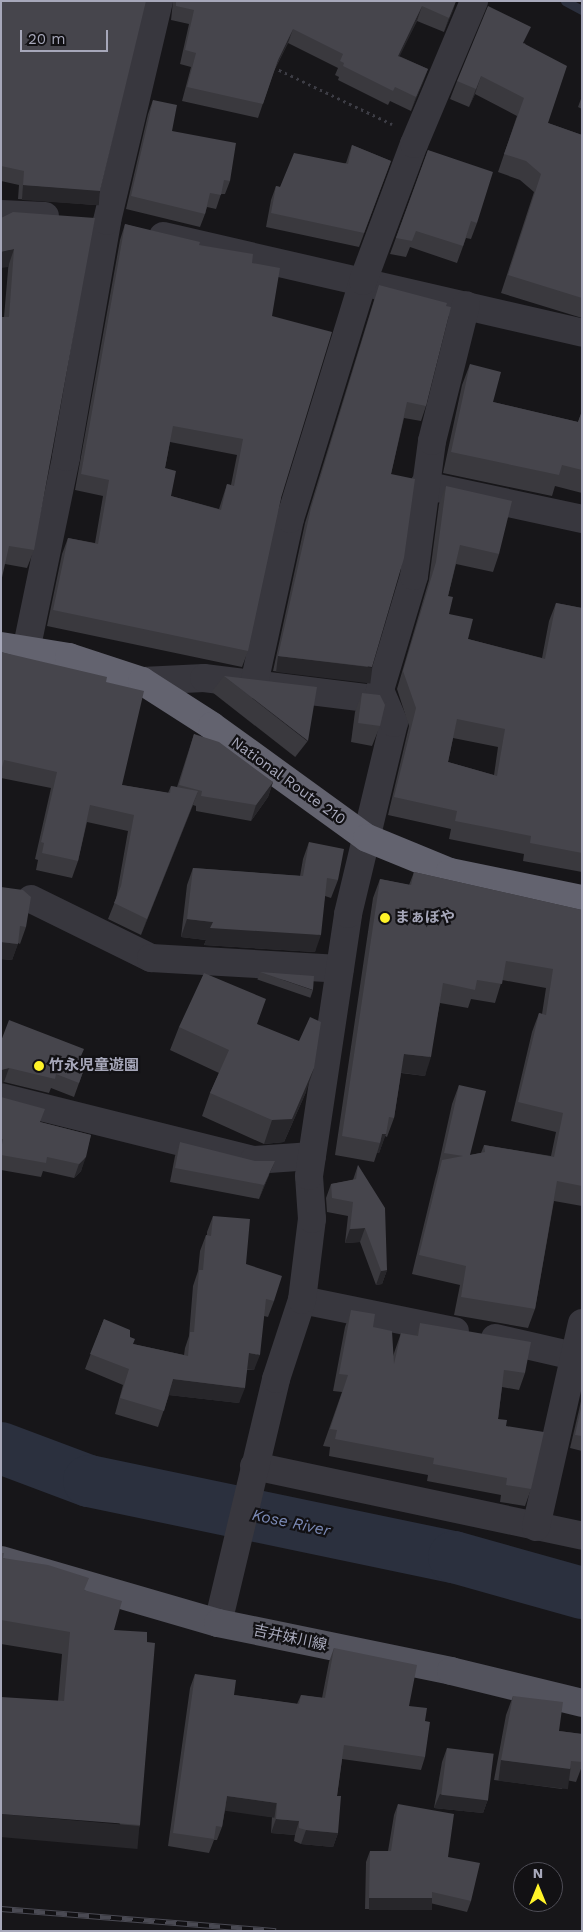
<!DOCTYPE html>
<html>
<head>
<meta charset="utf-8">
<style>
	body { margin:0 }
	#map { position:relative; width:583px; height:1932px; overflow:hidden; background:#171619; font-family:"Work Sans","Noto Sans JP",sans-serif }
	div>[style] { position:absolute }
	.stream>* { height:9px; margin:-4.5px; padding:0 4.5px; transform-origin:4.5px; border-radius:4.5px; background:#2b303e }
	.river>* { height:52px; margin:-26px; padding:0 26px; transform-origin:26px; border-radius:26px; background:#2b303e }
	.path>* { height:3px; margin-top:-1.5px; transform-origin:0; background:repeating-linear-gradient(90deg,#3d3d45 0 2.5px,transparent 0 6.5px) }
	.minor>* { height:28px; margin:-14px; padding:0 14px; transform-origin:14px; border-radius:14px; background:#38373e }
	.major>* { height:28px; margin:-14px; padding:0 14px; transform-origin:14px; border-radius:14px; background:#53535d }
	.highway>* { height:28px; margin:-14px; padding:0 14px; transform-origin:14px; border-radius:14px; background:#63636f }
	.rail>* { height:5.5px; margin-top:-2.75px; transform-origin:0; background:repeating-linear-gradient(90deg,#121114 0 11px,#4a4a53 0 22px); box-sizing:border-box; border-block:1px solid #4a4a53 }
	.wall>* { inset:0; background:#3a393e; transform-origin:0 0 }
	.shaded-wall>* { inset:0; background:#27262a; transform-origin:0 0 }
	.building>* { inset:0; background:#46454c; transform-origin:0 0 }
	.dots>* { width:14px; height:14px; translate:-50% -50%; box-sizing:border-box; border:2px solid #121114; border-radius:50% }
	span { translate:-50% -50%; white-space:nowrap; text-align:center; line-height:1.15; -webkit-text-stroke:4.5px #121114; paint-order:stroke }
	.street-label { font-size:15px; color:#a7a8ba }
	.poi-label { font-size:15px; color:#a7a8ba; font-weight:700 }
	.left { translate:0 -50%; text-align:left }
	.water-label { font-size:16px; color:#7c8bb7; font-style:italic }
	.frame { position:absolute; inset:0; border:2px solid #a7a8ba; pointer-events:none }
	.north { position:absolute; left:513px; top:1862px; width:50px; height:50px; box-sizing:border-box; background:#121114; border:1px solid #4e4d56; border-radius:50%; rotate:0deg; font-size:14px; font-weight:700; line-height:20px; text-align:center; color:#a7a8ba }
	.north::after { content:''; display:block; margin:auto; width:18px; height:22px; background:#fff328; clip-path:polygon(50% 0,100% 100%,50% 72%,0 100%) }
	.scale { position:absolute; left:20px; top:30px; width:88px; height:22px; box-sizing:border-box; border:2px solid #a7a8ba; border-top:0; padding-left:6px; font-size:15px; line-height:18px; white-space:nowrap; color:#a7a8ba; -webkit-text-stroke:4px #121114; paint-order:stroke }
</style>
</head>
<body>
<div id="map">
	<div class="stream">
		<i style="left:565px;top:1px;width:19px;rotate:28deg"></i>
	</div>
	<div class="river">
		<i style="left:1px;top:1448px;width:94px;rotate:20.6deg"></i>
		<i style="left:89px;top:1481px;width:373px;rotate:11.8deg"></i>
		<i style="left:454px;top:1557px;width:133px;rotate:15.7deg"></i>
	</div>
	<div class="path">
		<i style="left:273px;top:67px;width:132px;rotate:25.6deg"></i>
	</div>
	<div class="minor">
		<i style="left:1px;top:214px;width:44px;rotate:2.6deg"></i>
		<i style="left:163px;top:236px;width:430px;rotate:13deg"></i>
		<i style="left:424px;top:485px;width:162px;rotate:12.1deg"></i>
		<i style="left:26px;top:651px;width:198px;rotate:-78.3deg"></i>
		<i style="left:66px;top:457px;width:240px;rotate:-80.1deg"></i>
		<i style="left:107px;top:221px;width:226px;rotate:-76.7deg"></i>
		<i style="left:142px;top:681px;width:62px;rotate:-2.8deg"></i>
		<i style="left:204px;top:678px;width:181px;rotate:7deg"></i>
		<i style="left:254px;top:684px;width:169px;rotate:-77.7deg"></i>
		<i style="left:290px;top:519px;width:249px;rotate:-72.9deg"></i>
		<i style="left:363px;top:281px;width:146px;rotate:-69.6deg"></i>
		<i style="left:414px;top:144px;width:155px;rotate:-67.2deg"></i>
		<i style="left:31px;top:899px;width:134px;rotate:26.2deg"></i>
		<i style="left:151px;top:958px;width:189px;rotate:3.3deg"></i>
		<i style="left:1px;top:1097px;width:261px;rotate:14deg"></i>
		<i style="left:254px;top:1160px;width:58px;rotate:-3.9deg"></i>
		<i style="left:302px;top:1300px;width:156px;rotate:11.5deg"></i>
		<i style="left:495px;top:1338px;width:89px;rotate:12.9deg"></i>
		<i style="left:254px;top:1466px;width:335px;rotate:12deg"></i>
		<i style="left:536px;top:1527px;width:209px;rotate:-77.3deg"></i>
		<i style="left:218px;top:1623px;width:251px;rotate:-76.6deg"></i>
		<i style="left:276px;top:1379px;width:83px;rotate:-71.8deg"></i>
		<i style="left:302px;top:1300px;width:82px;rotate:-83deg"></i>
		<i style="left:312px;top:1219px;width:43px;rotate:-94deg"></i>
		<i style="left:309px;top:1176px;width:265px;rotate:-81.5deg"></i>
		<i style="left:348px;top:914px;width:196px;rotate:-76.5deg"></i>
		<i style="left:394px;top:723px;width:36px;rotate:-113deg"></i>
		<i style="left:380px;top:690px;width:119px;rotate:-73.4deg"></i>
		<i style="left:414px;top:576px;width:136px;rotate:-82.4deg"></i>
		<i style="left:432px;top:441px;width:140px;rotate:-76deg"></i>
	</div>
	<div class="major">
		<i style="left:1px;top:1560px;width:226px;rotate:16.2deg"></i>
		<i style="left:218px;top:1623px;width:238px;rotate:11.6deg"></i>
		<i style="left:451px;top:1671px;width:135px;rotate:13.7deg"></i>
	</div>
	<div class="highway">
		<i style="left:1px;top:646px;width:69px;rotate:9.2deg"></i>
		<i style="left:69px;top:657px;width:77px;rotate:18.2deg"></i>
		<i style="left:142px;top:681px;width:83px;rotate:32.7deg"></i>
		<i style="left:212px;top:726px;width:191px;rotate:35.9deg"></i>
		<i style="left:367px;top:838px;width:90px;rotate:22.3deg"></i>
		<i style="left:450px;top:872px;width:135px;rotate:11.6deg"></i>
	</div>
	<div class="rail">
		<i style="left:1px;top:1909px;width:276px;rotate:4.6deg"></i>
	</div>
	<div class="wall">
		<i style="clip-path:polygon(1px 1px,95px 205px,18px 199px,19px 185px,1px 181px)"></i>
		<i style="clip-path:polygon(173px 1px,456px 1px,444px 32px,417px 21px,399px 56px,428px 69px,411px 111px,390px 101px,388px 105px,338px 80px,339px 77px,335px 75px,338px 68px,288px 43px,274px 71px,258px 118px,182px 101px,191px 67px,180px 64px,189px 24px,171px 20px)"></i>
		<i style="clip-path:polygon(525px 43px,548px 123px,582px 135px,582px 318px,501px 293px,534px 192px,520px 180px,498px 172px,517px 116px,475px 94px,469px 107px,450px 99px,457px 81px)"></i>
		<i style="clip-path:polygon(582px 96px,582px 109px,578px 107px)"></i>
		<i style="clip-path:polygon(153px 100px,172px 131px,230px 181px,225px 194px,221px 194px,216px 209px,207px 207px,205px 214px,200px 227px,126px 209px,148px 114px)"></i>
		<i style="clip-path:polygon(352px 145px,391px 161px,359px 247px,266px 227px,271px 200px,276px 186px,280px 187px,346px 163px)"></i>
		<i style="clip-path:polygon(428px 150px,477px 223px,471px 239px,466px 238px,457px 263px,410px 247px,406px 257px,390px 254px)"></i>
		<i style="clip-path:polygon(13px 212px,34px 550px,27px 568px,5px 564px,4px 317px)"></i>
		<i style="clip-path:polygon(evenodd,125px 224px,199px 245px,252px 263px,272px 316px,281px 498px,248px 651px,242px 667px,47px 626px,62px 554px,68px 538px,95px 543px,103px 496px,75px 490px,120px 240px,125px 224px,170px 442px,237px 455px,231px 485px,227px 484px,219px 509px,171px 496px,165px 468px,170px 442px)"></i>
		<i style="clip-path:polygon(379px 285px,446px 306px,426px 406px,421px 421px,404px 418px,391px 474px,366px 682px,273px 671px,305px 523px,374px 300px)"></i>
		<i style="clip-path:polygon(470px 364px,493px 402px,578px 422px,582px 411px,582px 493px,555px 486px,552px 496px,443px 473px,462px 385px)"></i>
		<i style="clip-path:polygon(evenodd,446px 486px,499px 554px,493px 572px,456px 564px,448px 596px,449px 614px,468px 639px,542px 658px,549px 621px,556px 603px,582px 608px,582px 872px,523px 861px,524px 854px,449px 839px,451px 829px,388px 815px,409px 726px,397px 689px,429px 580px,439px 504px,446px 486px,453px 738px,498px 747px,494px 775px,448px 762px,453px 738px)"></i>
		<i style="clip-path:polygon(1px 652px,106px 682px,122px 785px,168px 793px,171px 786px,177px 787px,194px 734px,273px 782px,268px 797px,251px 821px,196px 811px,196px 806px,193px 805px,141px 935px,108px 919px,116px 899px,128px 831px,87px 822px,78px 861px,72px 878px,36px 870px,38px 860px,35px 859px,51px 788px,1px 778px)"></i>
		<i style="left:224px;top:676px;width:106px;height:20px;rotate:38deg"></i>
		<i style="clip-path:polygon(362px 693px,380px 726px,372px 746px,351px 742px,355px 712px)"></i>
		<i style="clip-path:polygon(309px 842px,338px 880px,331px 898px,325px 896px,315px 952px,204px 945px,206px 940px,181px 937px,187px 885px,193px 868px,300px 876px,303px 859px)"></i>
		<i style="clip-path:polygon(414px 872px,582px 910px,582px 1206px,554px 1201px,535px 1309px,528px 1328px,454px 1315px,460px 1285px,412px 1274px,435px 1179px,437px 1172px,452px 1104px,459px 1085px,470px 1155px,481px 1153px,484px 1145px,551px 1156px,556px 1132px,511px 1121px,532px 1032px,539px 1013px,542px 1014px,546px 988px,502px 980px,495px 1003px,471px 999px,468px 1008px,440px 1003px,425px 1076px,401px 1073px,394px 1118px,387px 1137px,385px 1136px,379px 1153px,377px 1153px,374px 1162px,335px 1155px,373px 898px,380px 879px,409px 885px)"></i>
		<i style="clip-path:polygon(1px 887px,26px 927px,20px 944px,18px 943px,12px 960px,1px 959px)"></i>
		<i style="left:260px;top:972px;width:56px;height:8px;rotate:19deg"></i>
		<i style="clip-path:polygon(257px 1024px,306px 1092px,284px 1142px,264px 1144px,202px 1116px,210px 1093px,219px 1073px,170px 1050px,179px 1027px)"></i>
		<i style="clip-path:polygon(1px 1041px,88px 1058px,74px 1097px,51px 1088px,49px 1093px,4px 1082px,1px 1083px)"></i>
		<i style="clip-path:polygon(1px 1097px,40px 1122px,91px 1135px,81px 1171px,74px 1178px,43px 1171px,41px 1177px,1px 1170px)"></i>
		<i style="clip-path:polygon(180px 1142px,269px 1175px,259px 1199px,170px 1182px,175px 1156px)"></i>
		<i style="clip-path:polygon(358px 1165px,387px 1270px,382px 1284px,376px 1285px,360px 1242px,345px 1243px,348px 1216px,327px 1212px,326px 1198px,331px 1184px,353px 1180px)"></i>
		<i style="clip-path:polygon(213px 1216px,246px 1264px,274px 1301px,268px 1317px,264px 1316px,254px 1370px,247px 1370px,239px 1403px,169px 1395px,158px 1427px,115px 1414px,123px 1385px,85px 1369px,104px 1319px,130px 1337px,133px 1344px,184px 1355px,185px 1348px,189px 1336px,193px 1286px,198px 1271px,200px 1251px,206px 1235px,207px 1235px,207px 1232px)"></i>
		<i style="clip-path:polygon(351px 1310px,373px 1327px,393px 1356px,401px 1333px,416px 1335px,420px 1323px,525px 1373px,519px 1390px,502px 1387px,498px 1419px,506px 1426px,531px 1489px,525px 1506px,500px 1502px,501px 1495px,427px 1481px,428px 1475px,329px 1456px,330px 1447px,323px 1446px,342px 1392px,333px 1391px,345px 1327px)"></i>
		<i style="clip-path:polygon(582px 1397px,582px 1451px,570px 1448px)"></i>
		<i style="clip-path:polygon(1px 1553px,3px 1558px,85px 1590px,114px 1630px,140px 1825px,132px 1848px,58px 1701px,62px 1654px,1px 1644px)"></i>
		<i style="clip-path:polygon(334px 1648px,409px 1706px,425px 1721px,425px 1757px,421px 1770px,342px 1759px,337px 1796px,338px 1833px,333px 1847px,301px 1844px,294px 1841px,295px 1835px,271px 1833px,272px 1817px,225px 1810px,222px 1827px,217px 1840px,214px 1840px,209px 1853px,168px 1846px,190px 1688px,195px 1674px,234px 1695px,297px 1704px,301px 1695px,322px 1698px,329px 1662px)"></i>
		<i style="clip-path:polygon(513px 1696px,559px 1731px,582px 1734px,582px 1766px,576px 1782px,566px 1780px,562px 1789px,494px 1780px,506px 1715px)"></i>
		<i style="clip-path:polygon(447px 1748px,488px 1799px,483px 1813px,434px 1808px,442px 1762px)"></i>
		<i style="clip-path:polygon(398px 1804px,448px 1857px,471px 1901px,467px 1912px,430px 1903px,428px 1909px,365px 1909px,366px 1862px,370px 1851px,388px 1851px,394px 1815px)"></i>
	</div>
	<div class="shaded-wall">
		<i style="clip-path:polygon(456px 1px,453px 11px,444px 32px,449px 18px)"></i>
		<i style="clip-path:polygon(422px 6px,417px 21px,393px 70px,398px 56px)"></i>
		<i style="clip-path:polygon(293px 29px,288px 43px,272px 74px,278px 60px)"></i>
		<i style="clip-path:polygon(428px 69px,423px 83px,411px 111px,416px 97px)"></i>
		<i style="clip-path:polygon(481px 76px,475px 94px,469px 107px,476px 89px)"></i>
		<i style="left:23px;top:185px;width:77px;height:15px;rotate:4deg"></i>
		<i style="clip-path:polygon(14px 249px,8px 267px,1px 268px,1px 252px)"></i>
		<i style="left:278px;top:656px;width:95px;height:16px;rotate:7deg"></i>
		<i style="clip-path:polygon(273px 782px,268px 797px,251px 821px,256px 805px)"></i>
		<i style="clip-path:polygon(198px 791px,192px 807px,141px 935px,147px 919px)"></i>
		<i style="clip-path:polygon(187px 919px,321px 935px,315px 952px,204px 945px,206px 940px,181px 937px)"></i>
		<i style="clip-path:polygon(1px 942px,18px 944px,12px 960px,1px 959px)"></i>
		<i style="clip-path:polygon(404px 1054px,431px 1057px,425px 1076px,397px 1072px)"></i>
		<i style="clip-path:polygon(9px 1068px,4px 1082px,1px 1083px,1px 1070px)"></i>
		<i style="clip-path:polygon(314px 1068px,306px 1092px,284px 1142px,264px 1144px,272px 1120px)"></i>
		<i style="clip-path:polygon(382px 1134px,386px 1134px,379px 1153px,377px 1153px,380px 1143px)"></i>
		<i style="clip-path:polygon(86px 1157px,81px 1171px,74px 1178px,79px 1164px)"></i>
		<i style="clip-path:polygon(275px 1161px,269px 1175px,259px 1199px,264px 1185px)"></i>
		<i style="clip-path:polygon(365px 1228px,360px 1242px,345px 1243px,350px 1229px)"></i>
		<i style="clip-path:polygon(387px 1270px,382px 1284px,376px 1285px,381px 1271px)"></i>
		<i style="clip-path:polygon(249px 1353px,260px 1355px,254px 1370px,243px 1369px)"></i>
		<i style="clip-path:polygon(173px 1379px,245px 1388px,239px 1403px,168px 1395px)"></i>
		<i style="left:501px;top:1760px;width:70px;height:21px;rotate:7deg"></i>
		<i style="clip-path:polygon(440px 1794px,488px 1799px,483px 1813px,434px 1808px)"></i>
		<i style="left:227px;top:1796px;width:50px;height:15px;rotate:8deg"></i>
		<i style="left:1px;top:1814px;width:139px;height:23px;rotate:5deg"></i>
		<i style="clip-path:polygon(276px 1819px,299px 1821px,295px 1835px,271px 1833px)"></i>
		<i style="clip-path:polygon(306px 1830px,338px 1833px,333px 1847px,301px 1844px)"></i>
		<i style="left:369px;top:1898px;width:63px;height:12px"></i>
	</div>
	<div class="building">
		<i style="clip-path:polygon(1px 1px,146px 1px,100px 191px,23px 185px,24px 171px,1px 166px)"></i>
		<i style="clip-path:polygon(176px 1px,456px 1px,449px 18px,422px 6px,398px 56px,428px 69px,416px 97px,395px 87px,393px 91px,343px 66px,344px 63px,340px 61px,343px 54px,293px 29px,278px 60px,263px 104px,187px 87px,196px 53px,185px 50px,194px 10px,176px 6px)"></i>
		<i style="clip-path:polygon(488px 6px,531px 27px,523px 43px,567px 66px,548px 123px,582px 135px,582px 298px,508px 275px,541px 174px,526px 161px,504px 154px,524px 98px,481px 76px,476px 89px,457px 81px)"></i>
		<i style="clip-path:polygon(153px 100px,177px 105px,172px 131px,236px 143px,230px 181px,224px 180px,221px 195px,210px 193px,205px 214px,131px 196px)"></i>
		<i style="clip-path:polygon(352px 145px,391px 161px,364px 233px,271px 213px,276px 186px,280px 187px,294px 153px,348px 164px)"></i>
		<i style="clip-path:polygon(428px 150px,493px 172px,477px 223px,471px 221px,463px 246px,416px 231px,412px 241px,396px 238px)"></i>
		<i style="clip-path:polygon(13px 212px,95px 218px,34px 550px,9px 546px,1px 582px,1px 317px,9px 317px,14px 249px,1px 252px,1px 218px)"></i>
		<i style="clip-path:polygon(evenodd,125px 224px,200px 242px,199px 245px,253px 254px,252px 263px,280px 268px,272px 316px,332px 332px,281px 498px,248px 651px,53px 610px,68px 538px,98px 544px,109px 480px,81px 474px,125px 224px,173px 426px,243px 439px,234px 486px,227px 484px,221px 510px,171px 496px,176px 471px,165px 468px,173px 426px)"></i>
		<i style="clip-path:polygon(379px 285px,447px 303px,446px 306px,451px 307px,426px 406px,407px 402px,391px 474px,415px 479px,404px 558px,372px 667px,278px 656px,311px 508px)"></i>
		<i style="clip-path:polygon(470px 364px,501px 372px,493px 402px,578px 422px,582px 411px,582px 470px,562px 465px,559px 475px,451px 452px)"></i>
		<i style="clip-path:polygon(evenodd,446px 486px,512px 501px,499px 554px,460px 545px,448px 596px,453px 597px,449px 614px,473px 619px,468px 639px,545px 659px,556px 603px,582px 608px,582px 853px,530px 843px,531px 836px,455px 821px,457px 811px,394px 797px,416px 708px,403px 671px,436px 562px,446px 486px,457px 719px,505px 729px,497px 776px,448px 762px,457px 719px)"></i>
		<i style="clip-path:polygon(1px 652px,107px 677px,106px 682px,144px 691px,122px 785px,170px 793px,171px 786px,198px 791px,147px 919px,114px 903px,121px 886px,134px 815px,90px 805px,78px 861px,42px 853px,44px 843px,41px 842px,57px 772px,4px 760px,1px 772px)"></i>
		<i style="clip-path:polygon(224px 676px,317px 687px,308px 741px)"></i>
		<i style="clip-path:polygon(362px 693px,380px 695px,385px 705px,380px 726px,358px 723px)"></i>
		<i style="clip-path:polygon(194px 734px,219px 742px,273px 782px,256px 805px,201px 796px,202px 791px,179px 785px)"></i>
		<i style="clip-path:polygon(309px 842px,344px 849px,338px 880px,327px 878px,321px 935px,210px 928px,213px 922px,187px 919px,193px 868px,303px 876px)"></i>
		<i style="clip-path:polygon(414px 872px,582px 910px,582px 1186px,557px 1181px,535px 1309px,461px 1297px,466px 1266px,419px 1255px,442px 1160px,463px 1156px,444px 1153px,459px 1085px,486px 1091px,470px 1155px,485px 1152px,484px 1145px,554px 1157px,563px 1113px,518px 1102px,539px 1013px,546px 1015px,553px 969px,506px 961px,502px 984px,477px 980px,475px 990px,443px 983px,431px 1057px,404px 1054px,394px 1118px,389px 1117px,386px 1134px,382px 1134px,380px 1143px,342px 1136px,380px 879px,411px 885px)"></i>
		<i style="clip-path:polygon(1px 887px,23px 890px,31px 897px,26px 927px,20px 926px,18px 944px,1px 942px)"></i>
		<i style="clip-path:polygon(260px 972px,314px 976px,313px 990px)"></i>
		<i style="clip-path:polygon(204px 973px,266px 999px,257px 1024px,299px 1041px,310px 1017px,321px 1022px,314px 1068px,292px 1119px,272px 1120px,210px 1093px,229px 1050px,179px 1027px)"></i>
		<i style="clip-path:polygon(9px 1020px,84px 1049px,81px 1056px,88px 1058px,79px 1083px,56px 1074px,55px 1079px,9px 1068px,1px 1070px,1px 1041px)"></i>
		<i style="clip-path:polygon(1px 1097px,45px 1109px,40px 1122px,91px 1135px,86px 1157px,79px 1164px,47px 1157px,46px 1163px,1px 1155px,1px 1150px,3px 1139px,1px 1139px)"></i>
		<i style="clip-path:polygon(180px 1142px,255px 1161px,275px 1161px,264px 1185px,175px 1168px)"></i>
		<i style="clip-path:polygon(358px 1165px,385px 1208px,387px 1270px,381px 1271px,365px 1228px,350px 1229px,353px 1202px,332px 1198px,331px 1184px,356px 1179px)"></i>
		<i style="clip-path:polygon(213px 1216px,250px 1219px,246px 1264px,282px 1276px,274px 1301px,266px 1299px,260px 1355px,249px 1353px,245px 1388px,173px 1379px,164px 1411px,120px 1398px,129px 1369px,90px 1354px,104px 1319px,130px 1330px,130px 1337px,135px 1339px,133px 1344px,188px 1356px,190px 1332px,194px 1332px,199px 1270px,203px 1270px,206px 1235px,211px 1236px)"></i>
		<i style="clip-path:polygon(351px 1310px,375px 1314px,373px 1327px,392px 1331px,394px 1364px,401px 1333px,418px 1336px,420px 1323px,531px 1342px,525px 1373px,504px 1370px,498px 1419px,507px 1420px,506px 1426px,544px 1432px,531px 1489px,506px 1485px,507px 1478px,433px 1464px,434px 1458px,335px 1439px,337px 1430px,330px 1429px,348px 1375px,339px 1374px)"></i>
		<i style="clip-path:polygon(582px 1404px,582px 1436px,575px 1435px)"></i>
		<i style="clip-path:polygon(1px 1553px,4px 1553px,3px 1558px,48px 1565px,89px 1578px,84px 1590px,122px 1601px,114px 1630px,147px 1632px,147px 1642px,155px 1643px,140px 1825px,1px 1814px,1px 1697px,64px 1701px,70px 1632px,1px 1620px)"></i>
		<i style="clip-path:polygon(334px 1648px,417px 1665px,409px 1706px,427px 1708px,425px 1721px,430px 1722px,425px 1757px,344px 1745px,337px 1796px,341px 1796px,338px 1833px,306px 1830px,299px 1828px,299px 1821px,276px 1819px,277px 1803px,227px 1796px,222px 1827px,216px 1826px,214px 1839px,173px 1833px,195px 1674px,236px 1680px,234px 1695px,299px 1704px,301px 1695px,325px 1698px)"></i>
		<i style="clip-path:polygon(513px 1696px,563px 1702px,559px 1731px,582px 1734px,582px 1762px,571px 1761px,570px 1769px,501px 1760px)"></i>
		<i style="left:447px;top:1748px;width:47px;height:47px;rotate:7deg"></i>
		<i style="clip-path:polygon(398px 1804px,454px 1814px,448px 1857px,480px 1863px,471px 1901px,432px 1892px,432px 1898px,369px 1898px,370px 1851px,391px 1851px)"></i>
	</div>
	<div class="dots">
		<i style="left:385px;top:918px;background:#fff328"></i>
		<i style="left:39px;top:1066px;background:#fff328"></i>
	</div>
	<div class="street-label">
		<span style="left:288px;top:781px;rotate:36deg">National Route 210</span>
		<span style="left:290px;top:1638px;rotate:12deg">吉井妹川線</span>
	</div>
	<div class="poi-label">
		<span class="left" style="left:395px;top:918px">まぁぼや</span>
		<span class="left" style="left:49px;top:1066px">竹永児童遊園</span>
	</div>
	<div class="water-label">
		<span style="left:291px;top:1523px;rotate:12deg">Kose River</span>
	</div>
	<div class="frame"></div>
	<div class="north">N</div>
	<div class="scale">20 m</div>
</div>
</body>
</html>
